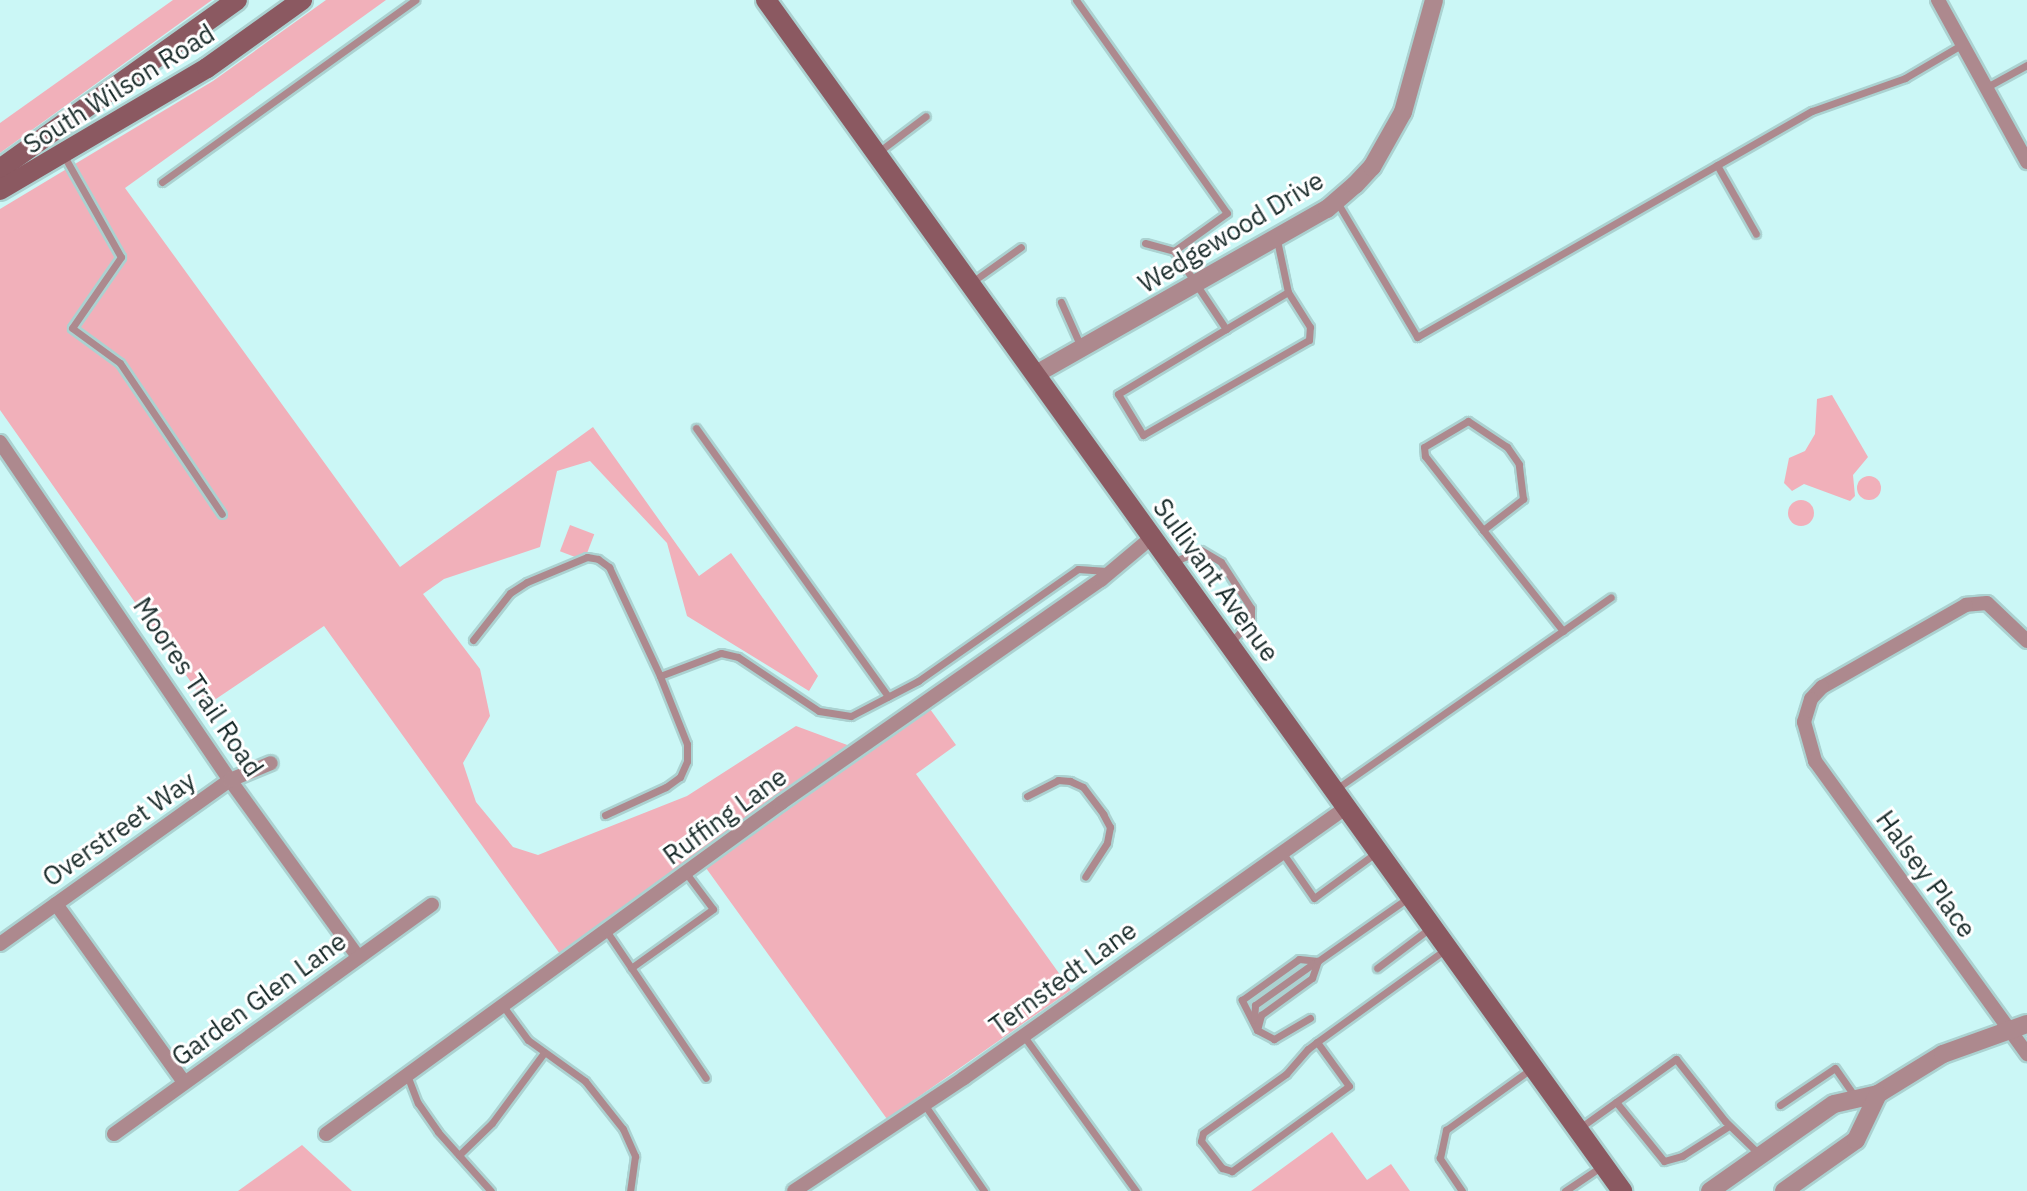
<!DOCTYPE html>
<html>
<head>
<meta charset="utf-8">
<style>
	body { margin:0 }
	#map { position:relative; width:2027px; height:1191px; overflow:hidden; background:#cbf7f6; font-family:"IBM Plex Sans",sans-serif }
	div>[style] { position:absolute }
	.green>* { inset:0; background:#f1b0ba; transform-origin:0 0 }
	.round { border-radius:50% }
	.roads { filter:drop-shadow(2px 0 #abd2d1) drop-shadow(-2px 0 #abd2d1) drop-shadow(0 2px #abd2d1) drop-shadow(0 -2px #abd2d1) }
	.service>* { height:7px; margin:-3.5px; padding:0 3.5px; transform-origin:3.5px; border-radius:3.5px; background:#ad898e }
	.minor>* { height:14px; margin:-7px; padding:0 7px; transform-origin:7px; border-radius:7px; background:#ad898e }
	.tertiary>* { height:18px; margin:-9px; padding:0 9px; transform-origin:9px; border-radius:9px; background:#ad898e }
	.secondary>* { height:20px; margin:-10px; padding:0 10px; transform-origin:10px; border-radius:10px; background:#8b5961 }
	span { translate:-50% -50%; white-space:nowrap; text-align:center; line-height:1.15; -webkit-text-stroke:6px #fff; paint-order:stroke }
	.street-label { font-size:26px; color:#1a2c2b }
</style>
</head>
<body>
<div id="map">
	<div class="green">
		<i style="clip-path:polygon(173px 0,212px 0,0 153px,0 123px)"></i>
		<i style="clip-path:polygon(326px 0,386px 0,125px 188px,400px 567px,593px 427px,699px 576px,731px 553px,818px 676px,809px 691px,687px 616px,667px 543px,590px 461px,557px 471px,540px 547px,444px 579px,423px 594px,480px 669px,490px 716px,463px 763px,476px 802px,513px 847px,538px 855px,687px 796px,796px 726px,850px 746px,560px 954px,324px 626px,207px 705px,0 410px,0 209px,213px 81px)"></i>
		<i style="clip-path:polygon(1832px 395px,1868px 457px,1853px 475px,1855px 496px,1850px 501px,1804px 484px,1792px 491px,1784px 483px,1789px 458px,1805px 451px,1815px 434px,1817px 399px)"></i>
		<i class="round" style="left:1857px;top:476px;width:24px;height:24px"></i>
		<i class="round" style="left:1788px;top:500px;width:26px;height:26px"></i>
		<i style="left:570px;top:525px;width:26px;height:28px;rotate:21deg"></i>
		<i style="clip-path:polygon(930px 709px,956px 745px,916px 774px,1071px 990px,887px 1119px,706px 868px,725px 850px)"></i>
		<i style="clip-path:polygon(1332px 1132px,1367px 1180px,1391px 1164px,1410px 1191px,1251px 1191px)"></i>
		<i style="clip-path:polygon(302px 1145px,352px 1191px,238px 1191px)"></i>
	</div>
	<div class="roads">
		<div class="service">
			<i style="left:1076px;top:0;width:261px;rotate:54.7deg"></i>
			<i style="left:1227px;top:213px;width:65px;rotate:144.4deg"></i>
			<i style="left:1174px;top:251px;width:94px;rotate:56.3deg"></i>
			<i style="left:1226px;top:329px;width:126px;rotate:149deg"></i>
			<i style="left:1118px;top:394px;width:48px;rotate:58.6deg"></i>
			<i style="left:1143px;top:435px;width:191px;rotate:-29.8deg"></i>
			<i style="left:1309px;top:340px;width:13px;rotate:-86deg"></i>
			<i style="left:1310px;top:327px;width:41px;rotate:-122.2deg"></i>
			<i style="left:1288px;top:292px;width:72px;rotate:149.2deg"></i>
			<i style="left:1987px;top:87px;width:46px;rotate:-28.8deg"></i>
			<i style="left:877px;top:153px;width:61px;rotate:-37.1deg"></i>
			<i style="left:64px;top:156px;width:116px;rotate:60.6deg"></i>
			<i style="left:121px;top:257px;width:86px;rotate:124.6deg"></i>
			<i style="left:72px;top:328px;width:59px;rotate:36.1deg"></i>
			<i style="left:120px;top:363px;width:182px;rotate:56deg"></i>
			<i style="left:1717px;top:165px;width:79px;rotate:60.5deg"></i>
			<i style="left:162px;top:182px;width:312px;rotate:-35.7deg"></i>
			<i style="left:1337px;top:202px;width:157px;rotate:59.3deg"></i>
			<i style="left:1417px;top:337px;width:455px;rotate:-29.8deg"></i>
			<i style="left:1812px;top:111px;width:99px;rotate:-19.5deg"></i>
			<i style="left:1905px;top:78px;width:67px;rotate:-30.4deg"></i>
			<i style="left:1277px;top:240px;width:53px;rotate:78.1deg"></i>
			<i style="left:1145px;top:243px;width:30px;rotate:15deg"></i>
			<i style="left:972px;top:282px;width:60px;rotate:-35.5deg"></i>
			<i style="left:1061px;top:302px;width:49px;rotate:66deg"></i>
			<i style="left:696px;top:428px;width:330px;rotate:54.4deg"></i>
			<i style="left:1483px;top:530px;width:51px;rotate:-37.8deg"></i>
			<i style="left:1523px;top:499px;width:35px;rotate:-97deg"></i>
			<i style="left:1519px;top:464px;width:21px;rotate:-125deg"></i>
			<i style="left:1507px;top:447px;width:47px;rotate:-146.3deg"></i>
			<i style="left:1468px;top:421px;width:51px;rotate:149.4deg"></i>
			<i style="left:1424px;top:447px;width:9px;rotate:84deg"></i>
			<i style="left:1425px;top:456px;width:94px;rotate:51.9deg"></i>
			<i style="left:1483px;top:530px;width:129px;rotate:51.6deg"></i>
			<i style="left:1173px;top:562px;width:30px;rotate:-23deg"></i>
			<i style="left:1201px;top:550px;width:23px;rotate:31deg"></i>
			<i style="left:1221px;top:562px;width:55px;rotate:56.9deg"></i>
			<i style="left:1251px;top:608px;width:12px;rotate:90deg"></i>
			<i style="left:1251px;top:620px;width:28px;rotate:132deg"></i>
			<i style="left:473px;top:640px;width:60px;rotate:-51.8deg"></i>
			<i style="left:510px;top:593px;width:20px;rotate:-33deg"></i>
			<i style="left:527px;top:582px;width:65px;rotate:-22.6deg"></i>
			<i style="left:587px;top:557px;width:11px;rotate:10deg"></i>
			<i style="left:598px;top:559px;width:14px;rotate:36deg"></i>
			<i style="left:609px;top:567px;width:120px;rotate:64.9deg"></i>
			<i style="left:1336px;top:789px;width:335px;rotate:-34.9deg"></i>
			<i style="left:1027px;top:796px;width:35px;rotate:-27deg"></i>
			<i style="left:1058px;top:780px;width:12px;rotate:5deg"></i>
			<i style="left:1070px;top:781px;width:14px;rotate:25deg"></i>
			<i style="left:1083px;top:787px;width:34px;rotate:53deg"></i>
			<i style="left:1103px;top:814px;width:15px;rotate:62deg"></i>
			<i style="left:1110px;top:827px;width:16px;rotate:101deg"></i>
			<i style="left:1107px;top:843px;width:40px;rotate:122.9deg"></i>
			<i style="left:605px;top:815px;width:67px;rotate:-24.7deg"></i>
			<i style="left:666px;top:787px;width:17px;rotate:-36deg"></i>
			<i style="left:680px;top:777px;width:17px;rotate:-66deg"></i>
			<i style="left:687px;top:761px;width:17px;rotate:-90deg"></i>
			<i style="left:687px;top:744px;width:73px;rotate:-111.7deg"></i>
			<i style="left:660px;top:676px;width:65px;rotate:-20.7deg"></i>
			<i style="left:721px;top:653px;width:17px;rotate:13deg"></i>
			<i style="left:738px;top:657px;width:97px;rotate:33.7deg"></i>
			<i style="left:819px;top:711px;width:32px;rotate:9deg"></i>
			<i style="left:851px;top:716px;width:76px;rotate:-27.6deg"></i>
			<i style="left:918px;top:681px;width:195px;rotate:-35deg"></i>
			<i style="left:1078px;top:569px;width:32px;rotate:4deg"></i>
			<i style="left:1282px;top:852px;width:56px;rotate:55.2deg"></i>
			<i style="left:1314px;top:898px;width:78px;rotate:-36.1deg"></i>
			<i style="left:607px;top:932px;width:176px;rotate:55.9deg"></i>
			<i style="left:631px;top:968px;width:101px;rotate:-35.7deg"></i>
			<i style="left:713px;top:909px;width:45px;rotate:-126.9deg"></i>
			<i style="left:1377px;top:968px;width:66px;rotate:-37deg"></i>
			<i style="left:503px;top:1006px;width:42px;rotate:53.7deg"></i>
			<i style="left:528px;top:1040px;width:70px;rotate:35.7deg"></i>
			<i style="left:585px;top:1081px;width:61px;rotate:51.6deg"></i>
			<i style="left:623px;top:1129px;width:30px;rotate:66deg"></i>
			<i style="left:635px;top:1156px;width:35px;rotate:98deg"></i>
			<i style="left:1310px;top:1018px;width:42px;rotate:149.7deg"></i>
			<i style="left:1274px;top:1039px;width:19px;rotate:-152deg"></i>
			<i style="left:1257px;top:1030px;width:34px;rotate:-117deg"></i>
			<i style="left:1242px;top:1000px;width:70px;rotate:-35.7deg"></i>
			<i style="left:1299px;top:959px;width:19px;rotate:6deg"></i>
			<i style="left:1254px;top:1020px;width:15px;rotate:-86deg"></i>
			<i style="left:1255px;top:1005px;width:76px;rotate:-35.4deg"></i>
			<i style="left:1257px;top:1030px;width:16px;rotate:-75deg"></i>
			<i style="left:1261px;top:1015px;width:63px;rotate:-36deg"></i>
			<i style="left:1312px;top:978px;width:18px;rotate:-71deg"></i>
			<i style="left:1318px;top:961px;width:110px;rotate:-35deg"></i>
			<i style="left:1023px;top:1035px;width:193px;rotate:54.1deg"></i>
			<i style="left:1317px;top:1042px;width:54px;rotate:54deg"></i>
			<i style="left:1349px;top:1086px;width:145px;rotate:144deg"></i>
			<i style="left:1232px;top:1171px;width:10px;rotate:-163deg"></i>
			<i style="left:1222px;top:1168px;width:34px;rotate:-128deg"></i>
			<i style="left:1201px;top:1141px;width:8px;rotate:-76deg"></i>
			<i style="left:1203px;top:1133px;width:102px;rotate:-35.4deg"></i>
			<i style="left:1286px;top:1074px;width:33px;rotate:-49deg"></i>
			<i style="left:1308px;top:1049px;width:11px;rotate:-38deg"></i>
			<i style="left:1317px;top:1042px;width:159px;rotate:-35.8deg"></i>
			<i style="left:407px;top:1075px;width:30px;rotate:69deg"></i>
			<i style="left:418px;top:1103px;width:35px;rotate:55deg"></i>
			<i style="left:438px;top:1132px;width:79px;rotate:48.1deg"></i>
			<i style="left:1616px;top:1102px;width:76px;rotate:50.9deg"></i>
			<i style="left:1664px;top:1161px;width:19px;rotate:-16deg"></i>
			<i style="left:1682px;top:1156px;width:56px;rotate:-32.6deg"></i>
			<i style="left:924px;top:1104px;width:106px;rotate:55.4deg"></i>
			<i style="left:1780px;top:1105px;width:66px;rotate:-33.9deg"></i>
			<i style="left:1835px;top:1068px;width:35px;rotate:55deg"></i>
			<i style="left:1581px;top:1127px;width:117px;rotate:-35.6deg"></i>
			<i style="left:1676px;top:1059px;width:79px;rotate:51.7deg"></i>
			<i style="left:1725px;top:1121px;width:47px;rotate:44.1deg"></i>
			<i style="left:459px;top:1155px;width:46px;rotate:-44.1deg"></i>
			<i style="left:492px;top:1123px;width:86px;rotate:-53.5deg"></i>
			<i style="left:1462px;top:1191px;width:40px;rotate:-124deg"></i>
			<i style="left:1440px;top:1158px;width:29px;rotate:-78deg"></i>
			<i style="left:1446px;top:1130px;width:105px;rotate:-35.7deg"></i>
			<i style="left:1565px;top:1191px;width:45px;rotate:-34deg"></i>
		</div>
		<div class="minor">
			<i style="left:1938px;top:0;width:185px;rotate:61.2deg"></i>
			<i style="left:0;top:442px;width:409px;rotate:55.8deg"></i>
			<i style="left:230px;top:780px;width:218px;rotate:54.1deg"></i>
			<i style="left:2027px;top:641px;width:55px;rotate:-136.5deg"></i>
			<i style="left:1987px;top:603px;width:21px;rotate:175deg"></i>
			<i style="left:1966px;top:605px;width:166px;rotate:150.3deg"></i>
			<i style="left:1822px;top:687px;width:16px;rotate:133deg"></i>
			<i style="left:1811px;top:699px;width:24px;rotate:107deg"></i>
			<i style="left:1804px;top:722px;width:41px;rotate:74.2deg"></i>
			<i style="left:1815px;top:761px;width:362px;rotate:54.1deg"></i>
			<i style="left:56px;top:904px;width:219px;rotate:54.3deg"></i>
			<i style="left:0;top:944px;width:282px;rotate:-35.5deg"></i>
			<i style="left:230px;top:780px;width:44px;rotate:-22.5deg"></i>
			<i style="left:114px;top:1134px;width:392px;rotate:-35.8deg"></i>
			<i style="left:326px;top:1134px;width:563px;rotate:-36.03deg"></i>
			<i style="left:781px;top:803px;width:390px;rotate:-34.9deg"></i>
			<i style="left:1101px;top:580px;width:67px;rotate:-40.1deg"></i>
			<i style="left:794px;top:1191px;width:204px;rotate:-33.6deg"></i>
			<i style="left:964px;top:1078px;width:469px;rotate:-35.3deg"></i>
		</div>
		<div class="tertiary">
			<i style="left:1036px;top:374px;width:335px;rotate:-29.6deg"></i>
			<i style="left:1327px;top:209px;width:37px;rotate:-41deg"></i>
			<i style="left:1355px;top:185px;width:25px;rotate:-47deg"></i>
			<i style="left:1372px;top:167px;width:63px;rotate:-60.6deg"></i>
			<i style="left:1403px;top:112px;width:116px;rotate:-74.5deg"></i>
			<i style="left:1710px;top:1191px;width:151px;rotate:-35.1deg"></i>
			<i style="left:1834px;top:1104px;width:45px;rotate:-12.8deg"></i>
			<i style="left:1878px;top:1094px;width:76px;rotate:-31.6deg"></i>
			<i style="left:1943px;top:1054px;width:89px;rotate:-19.7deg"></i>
			<i style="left:1784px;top:1191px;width:88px;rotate:-35.3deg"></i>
			<i style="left:1856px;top:1140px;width:51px;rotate:-64.4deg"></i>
		</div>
		<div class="secondary">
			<i style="left:766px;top:0;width:1467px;rotate:54.29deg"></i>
			<i style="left:0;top:169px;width:291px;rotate:-35.5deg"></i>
			<i style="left:0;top:190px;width:240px;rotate:-30.5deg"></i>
			<i style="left:207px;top:68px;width:117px;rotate:-35.6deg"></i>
		</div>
	</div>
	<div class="street-label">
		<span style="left:119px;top:89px;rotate:-32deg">South Wilson Road</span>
		<span style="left:1231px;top:232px;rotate:-31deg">Wedgewood Drive</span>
		<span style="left:1216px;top:580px;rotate:54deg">Sullivant Avenue</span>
		<span style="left:198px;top:687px;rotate:56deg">Moores Trail Road</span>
		<span style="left:725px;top:816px;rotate:-36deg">Ruffing Lane</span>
		<span style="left:119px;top:829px;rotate:-35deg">Overstreet Way</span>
		<span style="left:1926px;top:874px;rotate:54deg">Halsey Place</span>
		<span style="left:1063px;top:978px;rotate:-36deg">Ternstedt Lane</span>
		<span style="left:259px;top:999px;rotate:-36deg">Garden Glen Lane</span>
	</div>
</div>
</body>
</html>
